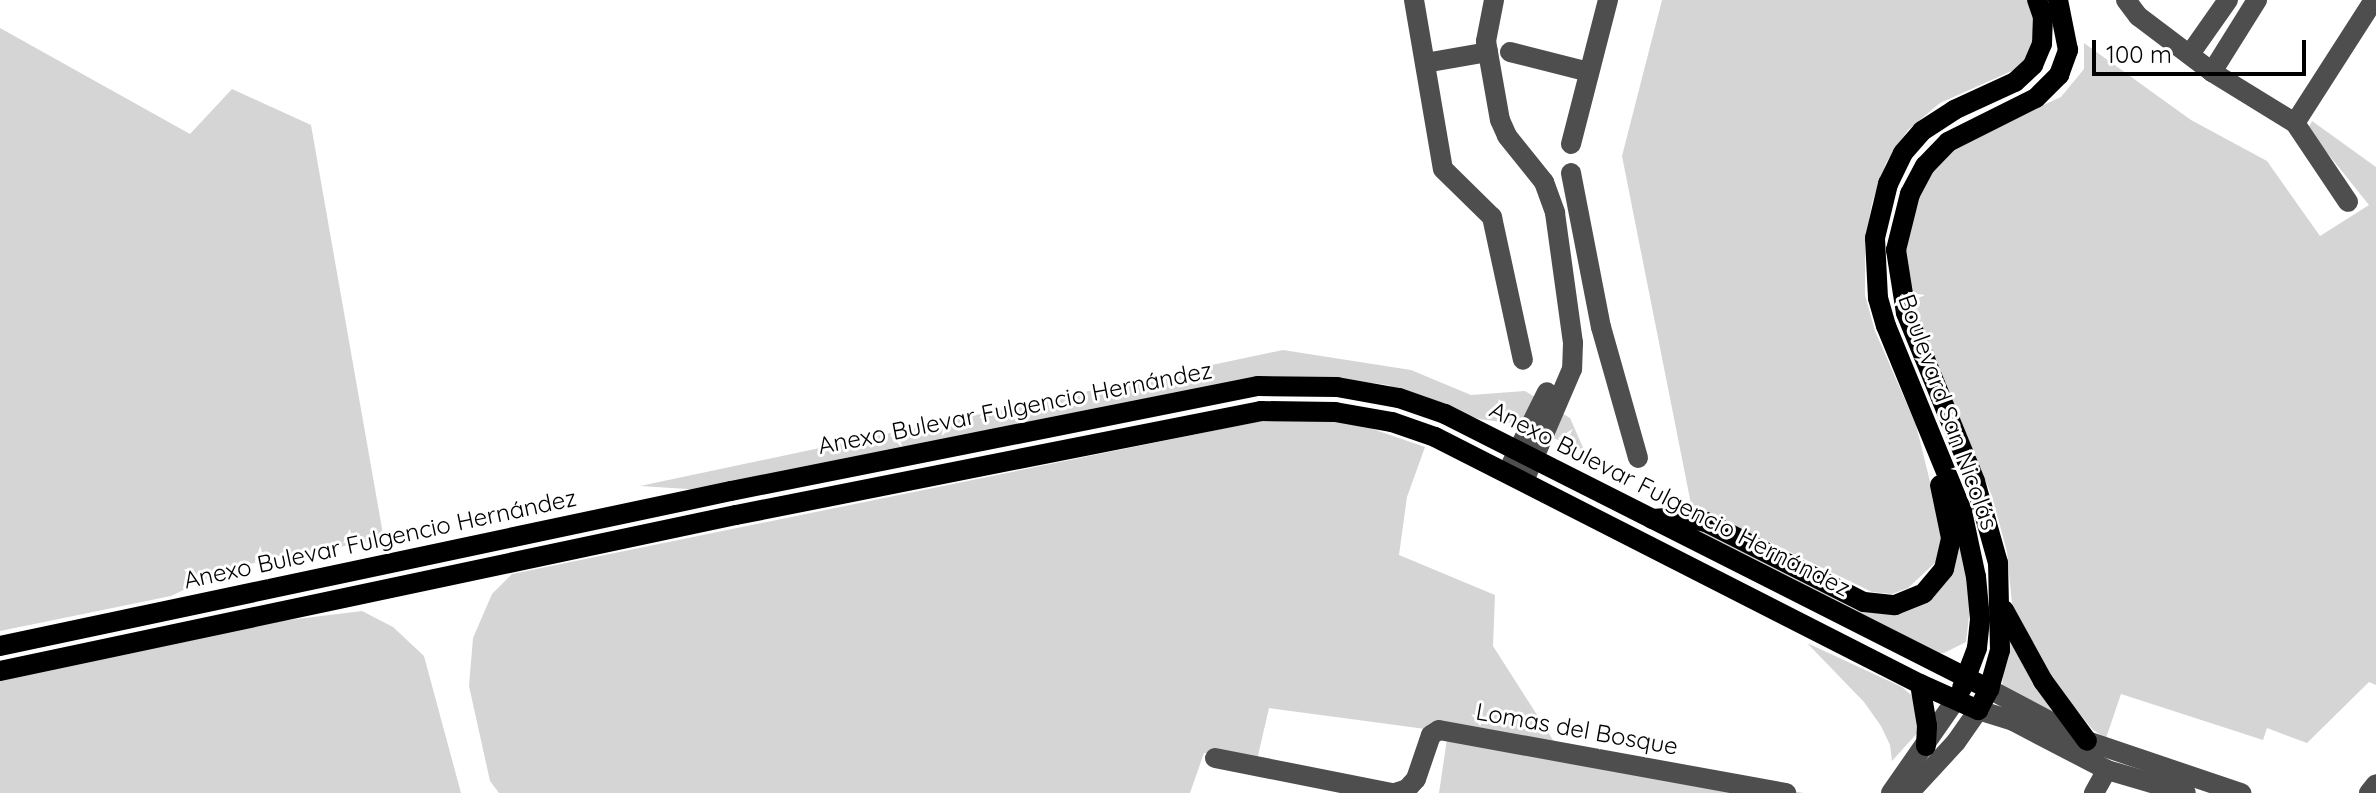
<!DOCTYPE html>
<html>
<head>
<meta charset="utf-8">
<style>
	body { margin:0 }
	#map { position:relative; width:2376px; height:793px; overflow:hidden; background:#fff; font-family:Quicksand,sans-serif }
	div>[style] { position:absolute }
	.green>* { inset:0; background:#d5d5d5 }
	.minor>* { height:20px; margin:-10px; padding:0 10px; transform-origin:10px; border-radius:10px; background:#4e4e4e }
	.major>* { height:20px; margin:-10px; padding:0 10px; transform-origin:10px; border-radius:10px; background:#000 }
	span { translate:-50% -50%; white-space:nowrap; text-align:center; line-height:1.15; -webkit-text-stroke:6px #fff; paint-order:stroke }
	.street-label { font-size:24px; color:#000 }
	.scale { position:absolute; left:2092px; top:40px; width:214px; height:36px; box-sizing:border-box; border:4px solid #000; border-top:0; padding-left:10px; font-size:24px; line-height:28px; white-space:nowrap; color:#000; -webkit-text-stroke:6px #fff; paint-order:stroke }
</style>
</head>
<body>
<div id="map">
	<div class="green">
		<i style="clip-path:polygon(1662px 0,2029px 0,2034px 21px,2032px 43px,2025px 59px,2014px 70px,1940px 103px,1908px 130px,1886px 163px,1872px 203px,1865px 243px,1865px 295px,1875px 331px,1916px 425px,1943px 534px,1938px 560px,1908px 588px,1892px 594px,1872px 592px,1691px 504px,1622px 156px)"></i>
		<i style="clip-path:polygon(0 28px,190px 134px,232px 89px,311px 125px,384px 540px,272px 557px,208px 578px,171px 596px,0 631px)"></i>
		<i style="clip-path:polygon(2084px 43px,2191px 120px,2267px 161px,2320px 236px,2369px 205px,2308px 129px,2312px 121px,2376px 167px,2376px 685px,2369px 682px,2307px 743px,2267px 728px,2263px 740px,2121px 694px,2106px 738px,2093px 730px,2056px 685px,2012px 604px,2007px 552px,1992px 496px,1919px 327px,1907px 280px,1903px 245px,1908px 218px,1937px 161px,1956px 145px,2061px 97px,2084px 69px)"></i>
		<i style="clip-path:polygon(1283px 350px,1411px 370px,1471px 395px,1525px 391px,1570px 418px,1584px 450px,1517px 424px,1479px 419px,1388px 385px,1342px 379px,703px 490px,640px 486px)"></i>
		<i style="clip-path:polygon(1286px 416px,1355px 423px,1425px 447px,1407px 497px,1399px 555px,1495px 595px,1493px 646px,1560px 751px,1804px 793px,1439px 793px,1448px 732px,1269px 708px,1257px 760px,1204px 753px,1190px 793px,499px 793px,490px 781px,469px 686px,473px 638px,492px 594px,512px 574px)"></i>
		<i style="clip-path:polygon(1694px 523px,1860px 604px,1929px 592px,1958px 526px,1971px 599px,1966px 642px,1944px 653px,1932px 653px,1680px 524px)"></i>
		<i style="clip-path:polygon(362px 611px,393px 627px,424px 656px,461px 793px,0 793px,0 677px,281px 621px)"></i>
		<i style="clip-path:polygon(2009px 631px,2067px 721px,2002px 685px)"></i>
		<i style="clip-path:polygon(1807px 643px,1902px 687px,1918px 701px,1920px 730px,1892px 761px,1890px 745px,1881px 726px,1864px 702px)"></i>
	</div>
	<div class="minor">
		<i style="left:1414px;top:0;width:171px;rotate:80.3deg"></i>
		<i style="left:1443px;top:169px;width:69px;rotate:44.4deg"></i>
		<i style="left:1492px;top:217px;width:146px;rotate:77.8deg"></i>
		<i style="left:1494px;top:0;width:42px;rotate:101deg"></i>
		<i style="left:1486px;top:41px;width:80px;rotate:80deg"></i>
		<i style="left:1500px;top:120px;width:17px;rotate:66deg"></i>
		<i style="left:1507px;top:136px;width:59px;rotate:51.2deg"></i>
		<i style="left:1544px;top:182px;width:33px;rotate:70deg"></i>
		<i style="left:1555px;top:213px;width:131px;rotate:82.1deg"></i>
		<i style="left:1573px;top:343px;width:26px;rotate:92deg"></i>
		<i style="left:1572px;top:369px;width:122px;rotate:113.2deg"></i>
		<i style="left:2126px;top:0;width:20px;rotate:53deg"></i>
		<i style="left:2138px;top:16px;width:93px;rotate:37.1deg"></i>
		<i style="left:2212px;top:72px;width:97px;rotate:31.6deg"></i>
		<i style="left:2295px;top:123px;width:95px;rotate:56.1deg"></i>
		<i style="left:1510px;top:52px;width:81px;rotate:14.2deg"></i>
		<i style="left:2190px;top:54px;width:66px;rotate:-54.9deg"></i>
		<i style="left:1425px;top:63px;width:64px;rotate:-9.9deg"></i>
		<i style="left:2212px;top:72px;width:85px;rotate:-58deg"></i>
		<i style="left:2295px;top:123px;width:146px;rotate:-57.3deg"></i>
		<i style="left:1571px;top:144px;width:149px;rotate:-75.6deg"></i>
		<i style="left:1571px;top:173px;width:157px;rotate:79deg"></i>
		<i style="left:1601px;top:327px;width:136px;rotate:74.2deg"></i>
		<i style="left:1507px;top:473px;width:90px;rotate:-63.7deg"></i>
		<i style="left:1989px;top:689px;width:111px;rotate:28deg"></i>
		<i style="left:2087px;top:741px;width:163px;rotate:18.7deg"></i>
		<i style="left:1215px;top:758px;width:179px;rotate:11.2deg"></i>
		<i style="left:1395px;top:793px;width:13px;rotate:-18deg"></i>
		<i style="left:1407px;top:789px;width:13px;rotate:-48deg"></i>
		<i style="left:1416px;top:779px;width:46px;rotate:-71.2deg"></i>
		<i style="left:1431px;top:735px;width:9px;rotate:-32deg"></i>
		<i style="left:1439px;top:730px;width:353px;rotate:10.3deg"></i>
		<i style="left:1891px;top:793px;width:112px;rotate:-55.2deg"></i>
		<i style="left:1909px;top:793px;width:69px;rotate:-47.3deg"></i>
		<i style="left:1956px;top:742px;width:39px;rotate:-55deg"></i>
		<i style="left:1978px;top:710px;width:37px;rotate:17deg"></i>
		<i style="left:2013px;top:721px;width:106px;rotate:27.5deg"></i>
		<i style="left:2107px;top:770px;width:82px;rotate:16.2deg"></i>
		<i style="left:2094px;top:793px;width:26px;rotate:-61deg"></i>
		<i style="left:2369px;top:793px;width:11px;rotate:-52deg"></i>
	</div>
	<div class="major">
		<i style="left:1652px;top:519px;width:26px;rotate:-4deg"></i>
		<i style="left:1678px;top:517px;width:28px;rotate:10deg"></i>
		<i style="left:1706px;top:522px;width:177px;rotate:26.9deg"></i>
		<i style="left:1864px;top:602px;width:31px;rotate:6deg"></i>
		<i style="left:1895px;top:605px;width:31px;rotate:-22deg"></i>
		<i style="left:1924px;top:593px;width:31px;rotate:-50deg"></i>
		<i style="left:1944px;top:569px;width:32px;rotate:-77deg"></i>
		<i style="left:1951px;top:538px;width:54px;rotate:-101.7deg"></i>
		<i style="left:2004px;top:610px;width:81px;rotate:61.2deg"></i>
		<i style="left:2043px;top:681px;width:74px;rotate:53.7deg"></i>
		<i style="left:0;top:646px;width:747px;rotate:-11.97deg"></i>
		<i style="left:731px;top:491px;width:537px;rotate:-11.27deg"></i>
		<i style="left:1258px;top:386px;width:79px;rotate:0.7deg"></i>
		<i style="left:1337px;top:387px;width:63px;rotate:10.1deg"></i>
		<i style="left:1399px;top:398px;width:49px;rotate:19.2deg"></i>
		<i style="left:1445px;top:414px;width:610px;rotate:26.82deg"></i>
		<i style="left:0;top:671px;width:752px;rotate:-11.97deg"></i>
		<i style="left:736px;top:515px;width:535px;rotate:-11.2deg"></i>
		<i style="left:1261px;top:411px;width:74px;rotate:0.8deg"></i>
		<i style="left:1335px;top:412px;width:58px;rotate:10deg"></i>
		<i style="left:1392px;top:422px;width:46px;rotate:19.2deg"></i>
		<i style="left:1435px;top:437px;width:544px;rotate:26.99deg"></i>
		<i style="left:1920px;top:684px;width:64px;rotate:24.1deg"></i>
		<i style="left:1978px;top:710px;width:24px;rotate:-62deg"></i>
		<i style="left:1989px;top:689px;width:41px;rotate:-74.2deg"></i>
		<i style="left:2000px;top:650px;width:87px;rotate:-91.3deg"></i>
		<i style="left:1998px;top:563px;width:85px;rotate:-105.7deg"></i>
		<i style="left:1975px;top:481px;width:182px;rotate:-112.3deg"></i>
		<i style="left:1906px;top:313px;width:64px;rotate:-99deg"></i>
		<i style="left:1896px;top:250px;width:58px;rotate:-76deg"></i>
		<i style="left:1910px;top:194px;width:32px;rotate:-62deg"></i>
		<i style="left:1925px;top:166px;width:33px;rotate:-46deg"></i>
		<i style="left:1948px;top:142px;width:98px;rotate:-26.6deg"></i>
		<i style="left:2036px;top:98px;width:33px;rotate:-45deg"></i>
		<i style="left:2059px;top:75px;width:27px;rotate:-70deg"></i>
		<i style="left:2068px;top:50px;width:51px;rotate:-101.3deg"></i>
		<i style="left:1920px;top:684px;width:43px;rotate:80.5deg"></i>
		<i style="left:1927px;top:726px;width:20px;rotate:93deg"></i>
		<i style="left:1962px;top:688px;width:43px;rotate:-69.4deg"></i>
		<i style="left:1977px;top:648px;width:29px;rotate:-84deg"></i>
		<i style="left:1980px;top:619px;width:42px;rotate:-95.4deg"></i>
		<i style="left:1976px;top:577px;width:67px;rotate:-102deg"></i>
		<i style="left:1962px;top:511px;width:200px;rotate:-112.3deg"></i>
		<i style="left:1886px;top:326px;width:29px;rotate:-106deg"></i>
		<i style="left:1878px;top:298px;width:60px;rotate:-92.9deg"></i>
		<i style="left:1875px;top:238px;width:56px;rotate:-76.5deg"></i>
		<i style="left:1888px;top:184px;width:34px;rotate:-64deg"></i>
		<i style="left:1903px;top:153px;width:29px;rotate:-49deg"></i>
		<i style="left:1922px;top:131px;width:38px;rotate:-33deg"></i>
		<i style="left:1954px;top:110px;width:67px;rotate:-24.7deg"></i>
		<i style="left:2015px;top:82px;width:25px;rotate:-43deg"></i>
		<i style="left:2033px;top:65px;width:23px;rotate:-67deg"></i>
		<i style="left:2042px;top:44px;width:27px;rotate:-88deg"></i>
		<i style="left:2043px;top:17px;width:18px;rotate:-109deg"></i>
	</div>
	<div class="street-label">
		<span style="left:1015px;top:408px;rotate:-11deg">Anexo Bulevar Fulgencio Hernández</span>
		<span style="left:1948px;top:412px;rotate:70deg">Boulevard San Nicolás</span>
		<span style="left:1670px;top:499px;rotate:27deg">Anexo Bulevar Fulgencio Hernández</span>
		<span style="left:380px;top:539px;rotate:-12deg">Anexo Bulevar Fulgencio Hernández</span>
		<span style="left:1577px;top:729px;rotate:10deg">Lomas del Bosque</span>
	</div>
	<div class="scale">100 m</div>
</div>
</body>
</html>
